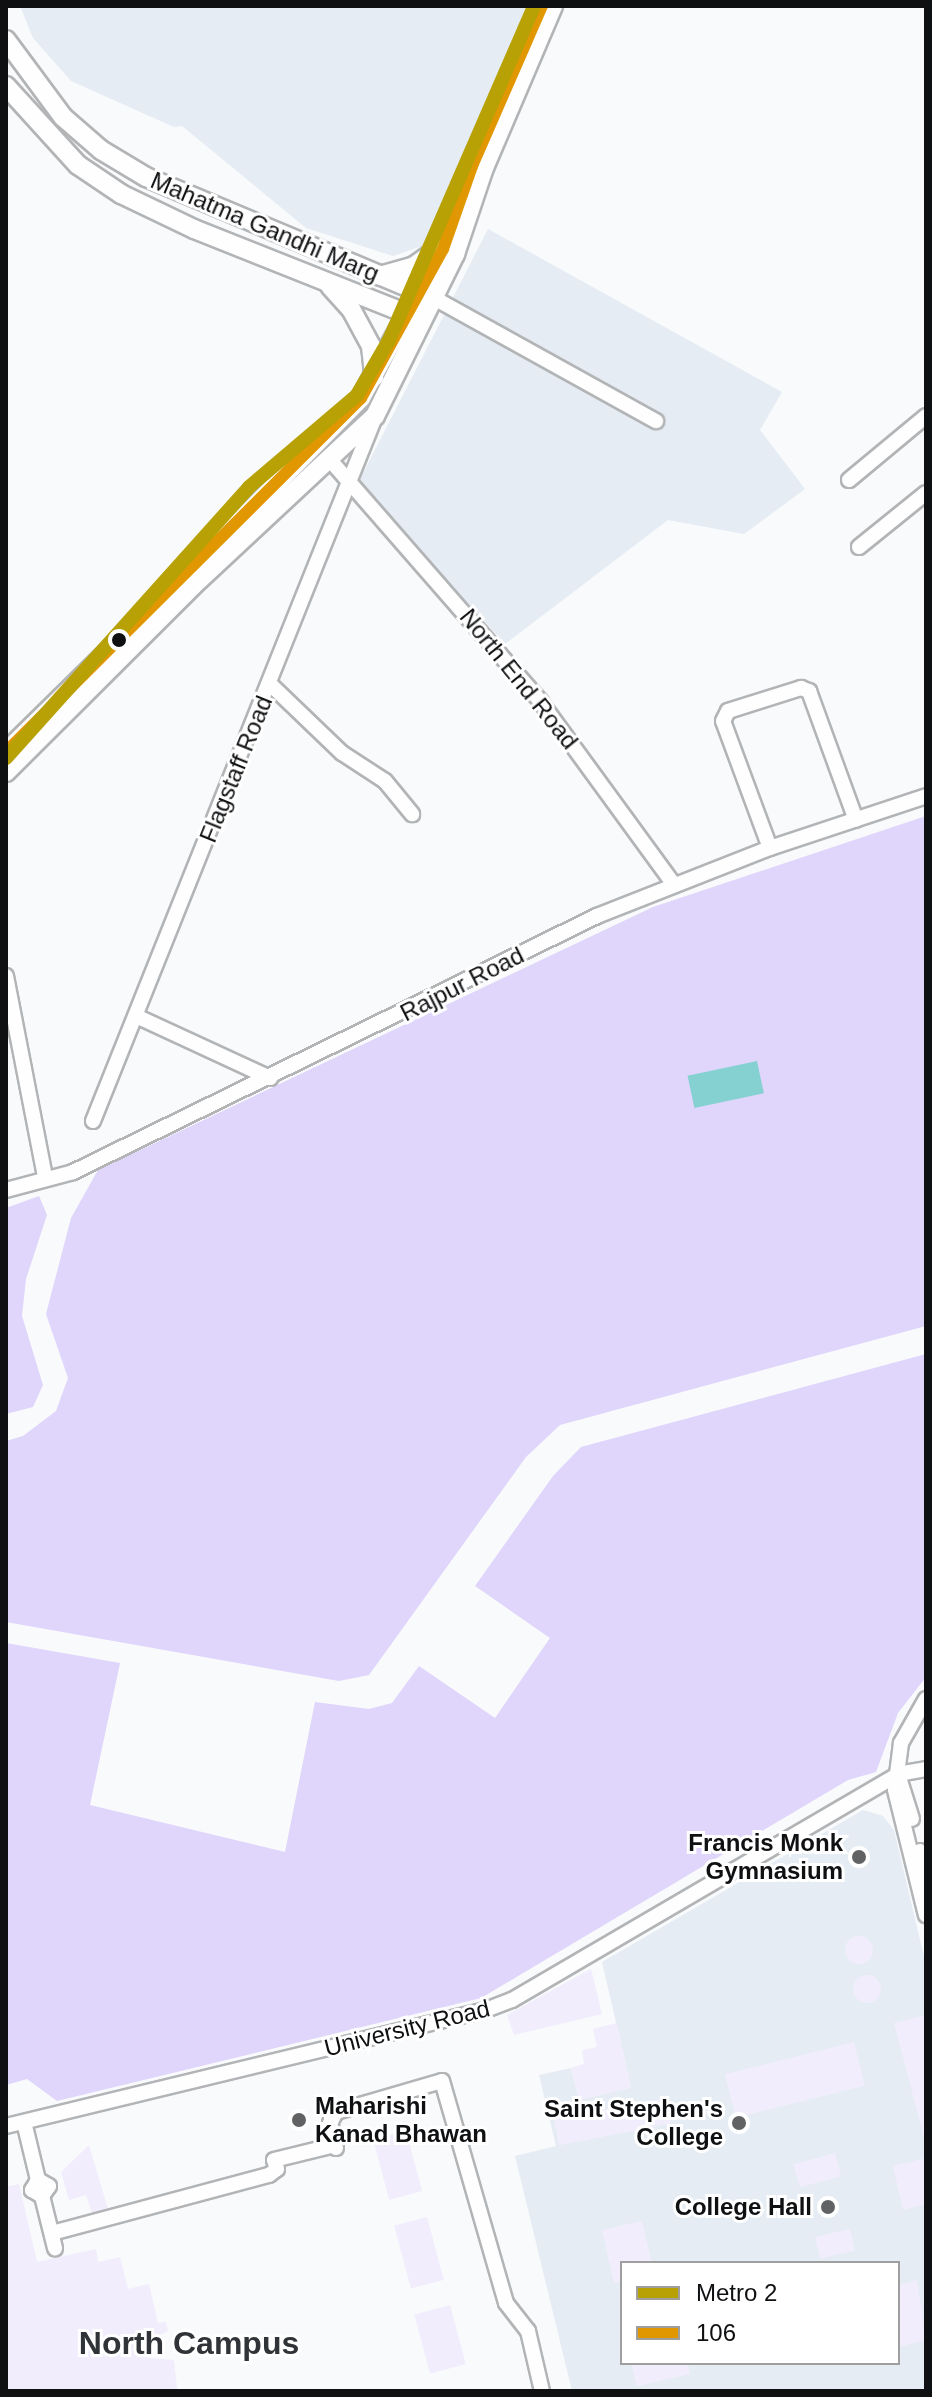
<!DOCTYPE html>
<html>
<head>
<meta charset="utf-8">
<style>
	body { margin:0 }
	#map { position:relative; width:932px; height:2397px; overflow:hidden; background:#f8fafc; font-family:Arial,sans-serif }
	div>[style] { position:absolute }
	.built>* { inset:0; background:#e5ecf3 }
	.green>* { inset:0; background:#f1edfc; transform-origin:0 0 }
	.round { border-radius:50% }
	.forest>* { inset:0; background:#e0d5fb }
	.water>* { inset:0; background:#85d1d1; transform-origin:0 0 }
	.roads { filter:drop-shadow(2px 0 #b2b4b6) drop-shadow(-2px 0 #b2b4b6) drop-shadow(0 2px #b2b4b6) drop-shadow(0 -2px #b2b4b6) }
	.minor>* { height:14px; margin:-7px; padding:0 7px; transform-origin:7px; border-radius:7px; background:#fefeff }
	.major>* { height:18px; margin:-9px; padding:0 9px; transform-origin:9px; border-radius:9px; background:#fefeff }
	.bus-1>* { height:12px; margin:-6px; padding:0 6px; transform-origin:6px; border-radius:6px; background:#e09702 }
	.metro-1>* { height:14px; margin:-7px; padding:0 7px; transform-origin:7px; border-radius:7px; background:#b7a105 }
	.dots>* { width:22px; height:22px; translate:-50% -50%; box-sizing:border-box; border:4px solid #fff; border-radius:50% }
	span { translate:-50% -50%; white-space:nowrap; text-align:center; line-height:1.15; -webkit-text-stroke:6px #fff; paint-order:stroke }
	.street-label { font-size:24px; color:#0f1012 }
	.poi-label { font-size:24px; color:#0f1012; font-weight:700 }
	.right { translate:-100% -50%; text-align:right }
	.left { translate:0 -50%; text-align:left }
	.district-label { font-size:32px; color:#303337; font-weight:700 }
	.frame { position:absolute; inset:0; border:8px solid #0f1012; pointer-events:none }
	.legend { position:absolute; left:620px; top:2261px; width:280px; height:104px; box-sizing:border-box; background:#fff; border:2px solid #9f9fa0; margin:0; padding:10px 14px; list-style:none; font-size:24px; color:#0f1012 }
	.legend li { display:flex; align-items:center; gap:16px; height:40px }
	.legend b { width:40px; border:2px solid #9f9fa0 }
</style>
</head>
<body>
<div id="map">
	<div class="built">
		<i style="clip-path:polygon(20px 6px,529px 6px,440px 240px,393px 256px,306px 228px,182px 126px,174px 127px,71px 81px,33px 38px)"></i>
		<i style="clip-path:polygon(488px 229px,782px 392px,760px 430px,805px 489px,744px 534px,668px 520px,505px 644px,358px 483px)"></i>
		<i style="clip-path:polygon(evenodd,863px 1810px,883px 1816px,894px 1830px,926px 1965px,926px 2391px,572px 2391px,515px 2156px,556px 2146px,539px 2075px,571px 2068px,579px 2100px,631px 2087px,602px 1962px,863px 1810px,622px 2263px,898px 2263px,898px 2363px,622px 2363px,622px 2263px)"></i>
	</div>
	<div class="green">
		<i class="round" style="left:845px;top:1936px;width:28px;height:28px"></i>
		<i style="clip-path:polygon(591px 1969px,602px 2014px,514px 2035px,507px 2015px)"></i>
		<i class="round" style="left:853px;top:1975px;width:28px;height:28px"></i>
		<i style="clip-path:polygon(926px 2015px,926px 2141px,925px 2141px,894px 2023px)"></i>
		<i style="clip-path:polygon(617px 2023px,631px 2088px,579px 2100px,571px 2068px,584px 2064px,582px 2050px,597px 2047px,593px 2029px)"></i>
		<i style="left:854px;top:2042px;width:45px;height:133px;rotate:76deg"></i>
		<i style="left:666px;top:2098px;width:26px;height:114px;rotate:79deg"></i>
		<i style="left:406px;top:2131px;width:62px;height:34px;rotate:75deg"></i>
		<i style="clip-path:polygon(89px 2145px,108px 2209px,92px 2213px,86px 2195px,69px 2200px,61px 2172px)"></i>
		<i style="left:835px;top:2153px;width:24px;height:43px;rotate:75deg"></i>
		<i style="clip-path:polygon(926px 2158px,926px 2204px,903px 2210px,893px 2166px)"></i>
		<i style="clip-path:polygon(19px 2184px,37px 2262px,96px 2249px,98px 2262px,120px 2257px,128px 2289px,149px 2284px,158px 2323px,166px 2322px,168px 2331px,145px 2343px,148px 2358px,174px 2360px,177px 2389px,190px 2391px,6px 2391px,6px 2187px)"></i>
		<i style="left:427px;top:2217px;width:65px;height:34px;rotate:75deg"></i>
		<i style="clip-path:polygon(642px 2221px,652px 2263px,622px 2263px,622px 2281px,614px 2283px,602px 2230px)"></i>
		<i style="left:850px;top:2229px;width:22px;height:36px;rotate:77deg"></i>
		<i style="clip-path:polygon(917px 2280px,926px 2340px,898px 2347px,898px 2285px)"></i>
		<i style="left:450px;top:2305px;width:61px;height:37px;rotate:75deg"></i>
		<i style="clip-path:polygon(631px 2363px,688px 2363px,690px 2374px,637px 2386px)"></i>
	</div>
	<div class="forest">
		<i style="clip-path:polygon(926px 816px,926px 1326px,560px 1425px,526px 1457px,369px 1675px,339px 1681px,6px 1622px,6px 1441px,23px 1436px,56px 1411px,68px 1378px,46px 1314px,71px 1218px,98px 1170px,653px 907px)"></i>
		<i style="clip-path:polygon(39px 1196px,47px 1215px,26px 1279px,22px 1316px,43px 1385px,33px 1407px,6px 1414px,6px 1208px)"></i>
		<i style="clip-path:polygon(926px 1354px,926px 1677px,898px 1713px,876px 1772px,848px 1780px,481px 1998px,57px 2101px,27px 2079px,6px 2085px,6px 1643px,120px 1663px,90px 1805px,285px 1852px,315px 1702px,369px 1709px,392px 1703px,419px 1666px,495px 1718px,550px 1638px,475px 1586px,553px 1476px,581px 1447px)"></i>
	</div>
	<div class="water">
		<i style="left:757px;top:1061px;width:33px;height:71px;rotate:78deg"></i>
	</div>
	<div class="roads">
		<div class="minor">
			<i style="left:434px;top:298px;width:254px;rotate:29deg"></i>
			<i style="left:330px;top:460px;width:320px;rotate:48.9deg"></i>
			<i style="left:540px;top:701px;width:228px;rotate:53.9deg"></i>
			<i style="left:849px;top:480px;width:100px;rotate:-39.7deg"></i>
			<i style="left:859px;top:547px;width:86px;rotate:-38.9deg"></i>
			<i style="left:270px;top:684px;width:100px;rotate:43.8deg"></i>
			<i style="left:342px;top:753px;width:51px;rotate:33.1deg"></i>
			<i style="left:385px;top:781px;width:43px;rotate:50.7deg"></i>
			<i style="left:770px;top:848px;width:135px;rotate:-110.3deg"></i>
			<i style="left:723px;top:721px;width:11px;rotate:-63deg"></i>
			<i style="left:728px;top:711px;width:77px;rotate:-17.5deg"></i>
			<i style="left:801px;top:688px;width:9px;rotate:21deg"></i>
			<i style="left:809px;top:691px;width:137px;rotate:70deg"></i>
			<i style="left:6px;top:976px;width:205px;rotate:79deg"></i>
			<i style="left:136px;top:1016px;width:148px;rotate:24.8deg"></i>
			<i style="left:93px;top:1121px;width:758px;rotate:-68.17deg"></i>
			<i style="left:6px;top:1190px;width:69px;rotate:-15deg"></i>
			<i style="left:73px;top:1172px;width:583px;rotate:-26.04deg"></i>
			<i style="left:597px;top:916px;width:186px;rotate:-21.5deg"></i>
			<i style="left:770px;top:848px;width:164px;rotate:-18.4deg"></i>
			<i style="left:926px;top:1699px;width:51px;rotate:119.6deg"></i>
			<i style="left:901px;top:1743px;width:47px;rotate:97.3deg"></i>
			<i style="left:895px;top:1790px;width:129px;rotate:76.1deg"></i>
			<i style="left:898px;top:1774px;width:47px;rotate:72.7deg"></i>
			<i style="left:920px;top:1851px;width:24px;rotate:75deg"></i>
			<i style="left:24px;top:2122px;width:60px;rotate:76.4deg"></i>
			<i style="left:38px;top:2180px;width:12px;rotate:121deg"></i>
			<i style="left:32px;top:2190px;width:12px;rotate:31deg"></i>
			<i style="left:42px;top:2196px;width:12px;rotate:-55deg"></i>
			<i style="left:49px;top:2186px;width:13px;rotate:-151deg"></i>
			<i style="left:6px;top:2126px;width:491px;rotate:-13.6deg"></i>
			<i style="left:483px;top:2011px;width:31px;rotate:-21deg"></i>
			<i style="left:512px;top:2000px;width:447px;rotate:-30.3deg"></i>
			<i style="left:898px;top:1774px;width:28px;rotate:-10deg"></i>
			<i style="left:336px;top:2148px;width:26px;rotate:-103deg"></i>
			<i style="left:330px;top:2123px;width:13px;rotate:-61deg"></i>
			<i style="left:336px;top:2112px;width:110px;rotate:-16.3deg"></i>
			<i style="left:442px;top:2081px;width:231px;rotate:73.9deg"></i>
			<i style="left:506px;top:2303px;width:36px;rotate:52deg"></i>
			<i style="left:528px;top:2331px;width:62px;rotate:76.9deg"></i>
			<i style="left:42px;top:2196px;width:54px;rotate:76deg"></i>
			<i style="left:52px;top:2233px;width:225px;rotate:-15deg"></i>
			<i style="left:269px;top:2175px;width:10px;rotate:-37deg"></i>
			<i style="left:277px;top:2169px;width:9px;rotate:-108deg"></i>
			<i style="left:274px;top:2160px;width:63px;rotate:-13.8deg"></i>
		</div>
		<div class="major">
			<i style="left:6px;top:40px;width:96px;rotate:53.5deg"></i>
			<i style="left:63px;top:117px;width:50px;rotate:41deg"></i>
			<i style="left:101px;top:150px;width:52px;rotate:31deg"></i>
			<i style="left:146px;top:177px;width:310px;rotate:22.8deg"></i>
			<i style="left:6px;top:86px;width:107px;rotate:47.7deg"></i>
			<i style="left:78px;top:165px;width:52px;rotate:34deg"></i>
			<i style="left:121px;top:194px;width:81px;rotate:25.6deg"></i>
			<i style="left:194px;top:229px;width:241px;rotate:21.7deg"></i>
			<i style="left:380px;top:276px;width:35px;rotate:-16deg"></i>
			<i style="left:414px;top:266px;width:38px;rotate:-35deg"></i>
			<i style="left:330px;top:286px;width:31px;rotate:48deg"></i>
			<i style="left:351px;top:309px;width:42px;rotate:61.6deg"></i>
			<i style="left:371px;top:346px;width:31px;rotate:84deg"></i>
			<i style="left:192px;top:569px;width:240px;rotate:-45.3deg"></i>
			<i style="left:361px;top:398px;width:170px;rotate:-61.2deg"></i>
			<i style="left:443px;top:249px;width:59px;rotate:-70.3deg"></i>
			<i style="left:6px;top:752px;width:175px;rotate:-44.5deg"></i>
			<i style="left:6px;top:772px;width:274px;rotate:-44.9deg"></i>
			<i style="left:200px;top:579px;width:239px;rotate:-43deg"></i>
			<i style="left:375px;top:416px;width:181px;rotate:-63.7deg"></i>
			<i style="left:455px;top:254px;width:91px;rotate:-71.4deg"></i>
			<i style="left:484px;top:168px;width:176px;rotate:-66.9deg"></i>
		</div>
	</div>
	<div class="bus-1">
		<i style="left:6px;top:752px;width:501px;rotate:-44.92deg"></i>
		<i style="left:361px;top:398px;width:170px;rotate:-61.2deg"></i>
		<i style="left:443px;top:249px;width:88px;rotate:-70.7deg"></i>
		<i style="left:472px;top:166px;width:175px;rotate:-66.4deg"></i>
	</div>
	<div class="metro-1">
		<i style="left:6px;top:758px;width:364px;rotate:-48.1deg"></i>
		<i style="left:249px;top:487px;width:142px;rotate:-40.4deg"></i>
		<i style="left:357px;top:395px;width:64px;rotate:-59.8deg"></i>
		<i style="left:389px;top:340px;width:364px;rotate:-66.5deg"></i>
	</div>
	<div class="dots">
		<i style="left:119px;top:640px;background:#0f1012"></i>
		<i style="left:859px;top:1857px;background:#616264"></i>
		<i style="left:299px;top:2120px;background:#616264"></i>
		<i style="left:739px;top:2123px;background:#616264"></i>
		<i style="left:828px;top:2207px;background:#616264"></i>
	</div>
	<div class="street-label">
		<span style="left:265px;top:227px;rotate:23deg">Mahatma Gandhi Marg</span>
		<span style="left:519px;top:679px;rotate:51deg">North End Road</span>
		<span style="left:236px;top:769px;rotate:-68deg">Flagstaff Road</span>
		<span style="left:462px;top:984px;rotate:-27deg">Rajpur Road</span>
		<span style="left:407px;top:2028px;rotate:-14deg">University Road</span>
	</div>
	<div class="poi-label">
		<span class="right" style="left:843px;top:1857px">Francis Monk<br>Gymnasium</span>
		<span class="left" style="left:315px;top:2120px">Maharishi<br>Kanad Bhawan</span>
		<span class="right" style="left:723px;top:2123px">Saint Stephen's<br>College</span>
		<span class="right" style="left:812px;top:2207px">College Hall</span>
	</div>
	<div class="district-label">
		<span style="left:189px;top:2343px">North Campus</span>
	</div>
	<div class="frame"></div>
	<ul class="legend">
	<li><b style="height:10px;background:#b7a105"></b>Metro 2</li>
	<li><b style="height:10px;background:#e09702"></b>106</li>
	</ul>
</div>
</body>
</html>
